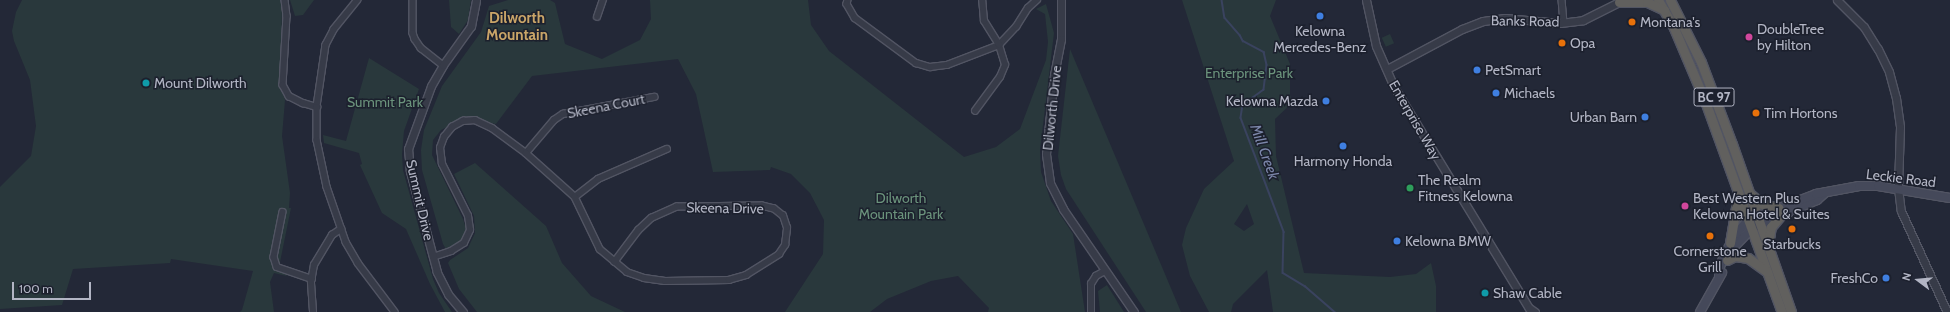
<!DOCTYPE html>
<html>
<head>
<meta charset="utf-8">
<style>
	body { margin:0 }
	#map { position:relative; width:1950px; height:312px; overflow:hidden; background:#232837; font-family:Cabin,sans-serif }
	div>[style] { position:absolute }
	.green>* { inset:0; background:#29383c; transform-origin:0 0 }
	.stream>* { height:1.5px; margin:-0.75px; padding:0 0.75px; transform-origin:0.75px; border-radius:0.75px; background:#3a435f }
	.roads { filter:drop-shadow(1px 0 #525563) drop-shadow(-1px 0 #525563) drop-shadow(0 1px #525563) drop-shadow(0 -1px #525563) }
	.minor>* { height:5.5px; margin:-2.75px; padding:0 2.75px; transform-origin:2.75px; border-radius:2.75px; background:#373b48 }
	.tertiary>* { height:7px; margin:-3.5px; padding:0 3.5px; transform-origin:3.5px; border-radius:3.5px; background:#373b48 }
	.secondary>* { height:8px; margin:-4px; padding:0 4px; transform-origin:4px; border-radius:4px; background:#45495a }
	.trunk>* { height:9px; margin:-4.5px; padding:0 4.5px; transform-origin:4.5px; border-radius:4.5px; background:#61605e }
	.dots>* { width:11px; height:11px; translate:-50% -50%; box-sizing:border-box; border:2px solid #1c202d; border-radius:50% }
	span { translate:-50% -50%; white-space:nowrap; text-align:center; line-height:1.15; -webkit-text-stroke:3px #1c202d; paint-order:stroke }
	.shield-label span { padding:1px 3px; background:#1c202d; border:1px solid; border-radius:3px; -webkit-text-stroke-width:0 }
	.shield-label { font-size:13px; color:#b2b5c4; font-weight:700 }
	.street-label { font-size:14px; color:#b2b5c4 }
	.poi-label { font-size:14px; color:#b2b5c4 }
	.left { translate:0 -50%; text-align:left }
	.right { translate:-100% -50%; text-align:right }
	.park-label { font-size:14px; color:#6b937c }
	.neighbourhood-label { font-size:15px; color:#c9a568; font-weight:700 }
	.water-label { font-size:15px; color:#7c87aa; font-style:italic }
	.north { position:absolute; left:1898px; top:260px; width:40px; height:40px; -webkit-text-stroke:3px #1c202d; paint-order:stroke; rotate:286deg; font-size:11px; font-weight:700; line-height:16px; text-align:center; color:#b2b5c4 }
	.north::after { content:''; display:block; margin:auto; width:14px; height:18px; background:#b2b5c4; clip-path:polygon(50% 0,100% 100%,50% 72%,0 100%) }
	.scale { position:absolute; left:12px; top:282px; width:79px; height:18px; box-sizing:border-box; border:2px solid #b2b5c4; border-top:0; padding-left:5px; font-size:12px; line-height:14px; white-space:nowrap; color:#b2b5c4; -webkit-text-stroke:3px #1c202d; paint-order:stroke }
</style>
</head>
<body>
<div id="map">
	<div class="green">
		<i style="clip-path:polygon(22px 0,282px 0,281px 86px,285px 100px,282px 136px,290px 193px,289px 208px,291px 208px,279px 267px,287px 276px,274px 273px,270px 282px,274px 312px,240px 312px,242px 310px,253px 271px,171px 259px,170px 263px,73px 269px,62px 305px,0 309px,0 187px,31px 156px,36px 126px,30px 80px,14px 41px,12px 31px,16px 12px)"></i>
		<i style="clip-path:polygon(290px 0,314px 0,303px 15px,295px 16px)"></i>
		<i style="clip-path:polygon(449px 0,471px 0,468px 20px,459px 34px,451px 27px)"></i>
		<i style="clip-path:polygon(508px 0,550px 0,555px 3px,565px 44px,602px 59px,640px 40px,651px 19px,650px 0,808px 0,811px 25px,829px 51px,964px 157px,996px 147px,1020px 129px,1046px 60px,1048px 42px,1045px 14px,1036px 9px,1046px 4px,1054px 33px,1040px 150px,1041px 172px,1051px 201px,1073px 234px,1085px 312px,988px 312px,989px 308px,958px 276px,931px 281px,887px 299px,870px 312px,785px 312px,823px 254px,824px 220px,810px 193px,791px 174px,771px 167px,770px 170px,713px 172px,696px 94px,678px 59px,532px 76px,496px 124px,485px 122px,453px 124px,441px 130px,433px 140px,432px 155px,463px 219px,466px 229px,463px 238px,459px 243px,449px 249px,446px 249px,443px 244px,422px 170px,421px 150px,424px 130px,442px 86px,481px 32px,489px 6px)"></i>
		<i style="clip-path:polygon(evenodd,1182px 0,1276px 0,1270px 16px,1290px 64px,1290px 95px,1292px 103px,1275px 119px,1276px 156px,1304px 273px,1390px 277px,1416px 274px,1431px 263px,1436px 286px,1436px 312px,1273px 312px,1267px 270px,1233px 304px,1231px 312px,1209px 312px,1190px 276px,1182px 245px,1186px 228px,1204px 189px,1234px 161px,1182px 0,1247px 204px,1254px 224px,1244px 231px,1234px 224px,1247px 204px)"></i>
		<i style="left:1390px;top:34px;width:10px;height:9px;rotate:66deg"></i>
		<i style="clip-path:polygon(1070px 49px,1181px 312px,1146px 312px,1066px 189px,1061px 175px,1058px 156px)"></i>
		<i style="clip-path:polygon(369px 58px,419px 89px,404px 131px,402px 154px,403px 170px,433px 279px,439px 293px,452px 312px,445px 312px,430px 284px,406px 229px,382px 213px,360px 165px,362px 164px,359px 153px,324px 143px,323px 135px,346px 141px)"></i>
		<i style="clip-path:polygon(475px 163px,546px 226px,562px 263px,591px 296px,625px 312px,477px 312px,459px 289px,448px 263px,450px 260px,468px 248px,475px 233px,474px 216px,454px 174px)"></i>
		<i style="clip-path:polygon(1107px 285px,1124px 312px,1100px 312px,1098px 291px)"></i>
	</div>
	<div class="stream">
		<i style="left:1222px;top:0;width:18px;rotate:81deg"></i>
		<i style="left:1225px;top:18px;width:23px;rotate:49deg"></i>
		<i style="left:1240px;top:35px;width:7px;rotate:63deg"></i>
		<i style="left:1243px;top:41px;width:24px;rotate:28deg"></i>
		<i style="left:1264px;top:52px;width:13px;rotate:77deg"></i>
		<i style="left:1267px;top:65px;width:25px;rotate:97deg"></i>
		<i style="left:1264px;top:90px;width:26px;rotate:144deg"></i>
		<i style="left:1243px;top:105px;width:13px;rotate:99deg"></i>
		<i style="left:1241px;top:118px;width:122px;rotate:69.3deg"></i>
		<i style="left:1284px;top:232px;width:41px;rotate:91.4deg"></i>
		<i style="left:1283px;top:273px;width:26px;rotate:31deg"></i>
		<i style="left:1305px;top:286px;width:40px;rotate:41deg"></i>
	</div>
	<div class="roads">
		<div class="minor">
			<i style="left:285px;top:0;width:16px;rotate:83deg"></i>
			<i style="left:287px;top:16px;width:69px;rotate:93.3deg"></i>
			<i style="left:283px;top:85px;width:13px;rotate:61deg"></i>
			<i style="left:289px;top:96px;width:16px;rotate:27deg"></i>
			<i style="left:303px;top:103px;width:15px;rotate:16deg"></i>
			<i style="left:358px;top:0;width:38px;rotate:129deg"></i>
			<i style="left:334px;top:30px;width:17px;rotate:118deg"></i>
			<i style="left:326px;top:45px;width:63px;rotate:98.3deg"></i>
			<i style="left:317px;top:107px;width:33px;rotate:90deg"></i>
			<i style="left:317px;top:140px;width:48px;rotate:78deg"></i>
			<i style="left:327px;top:187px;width:58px;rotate:70.9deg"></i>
			<i style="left:346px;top:242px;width:24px;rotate:60deg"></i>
			<i style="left:358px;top:263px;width:61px;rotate:52.9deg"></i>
			<i style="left:413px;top:0;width:33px;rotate:90deg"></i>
			<i style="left:413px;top:33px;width:6px;rotate:72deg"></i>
			<i style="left:415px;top:39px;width:11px;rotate:56deg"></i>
			<i style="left:421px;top:48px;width:28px;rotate:38deg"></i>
			<i style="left:848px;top:0;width:4px;rotate:104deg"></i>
			<i style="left:847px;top:4px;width:16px;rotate:60deg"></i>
			<i style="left:855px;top:18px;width:76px;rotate:36.4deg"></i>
			<i style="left:916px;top:63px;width:15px;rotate:16deg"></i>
			<i style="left:930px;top:67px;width:17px;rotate:-7deg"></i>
			<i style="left:947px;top:65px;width:56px;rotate:-21deg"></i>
			<i style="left:999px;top:45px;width:25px;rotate:-47deg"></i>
			<i style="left:1016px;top:27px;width:22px;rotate:-58deg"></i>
			<i style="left:1028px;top:8px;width:12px;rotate:-42deg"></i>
			<i style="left:1562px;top:0;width:22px;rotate:85deg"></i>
			<i style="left:597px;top:17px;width:18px;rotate:-71deg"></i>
			<i style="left:975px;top:111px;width:42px;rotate:-53.7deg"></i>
			<i style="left:1000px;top:77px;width:13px;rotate:-67deg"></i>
			<i style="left:1005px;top:65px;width:21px;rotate:-107deg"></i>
			<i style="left:999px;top:45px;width:28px;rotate:-122deg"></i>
			<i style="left:984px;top:21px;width:21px;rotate:-95deg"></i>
			<i style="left:526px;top:153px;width:43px;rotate:-49.7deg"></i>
			<i style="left:554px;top:120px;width:11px;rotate:-34deg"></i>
			<i style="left:563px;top:114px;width:93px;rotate:-10.6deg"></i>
			<i style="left:575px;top:197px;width:29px;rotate:-38deg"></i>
			<i style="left:598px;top:179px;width:75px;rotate:-23.5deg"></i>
			<i style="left:283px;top:212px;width:46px;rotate:101.3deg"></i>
			<i style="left:274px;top:257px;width:10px;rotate:73deg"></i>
			<i style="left:277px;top:267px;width:37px;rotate:19deg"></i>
			<i style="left:433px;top:257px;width:19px;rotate:-18deg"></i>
			<i style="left:451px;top:251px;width:15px;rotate:-32deg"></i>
			<i style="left:464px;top:243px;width:14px;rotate:-65deg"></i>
			<i style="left:470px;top:230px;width:14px;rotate:-98deg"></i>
			<i style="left:468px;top:216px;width:58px;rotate:-116.6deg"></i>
			<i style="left:442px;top:164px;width:16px;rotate:-97deg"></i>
			<i style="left:440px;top:148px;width:12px;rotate:-70deg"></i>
			<i style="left:444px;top:137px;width:13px;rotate:-51deg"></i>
			<i style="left:452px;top:127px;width:13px;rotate:-29deg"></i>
			<i style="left:463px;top:121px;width:12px;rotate:-5deg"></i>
			<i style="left:475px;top:120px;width:19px;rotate:25deg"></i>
			<i style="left:492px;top:128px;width:42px;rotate:36.3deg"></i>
			<i style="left:526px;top:153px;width:66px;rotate:41.9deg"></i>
			<i style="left:575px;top:197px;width:58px;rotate:64.3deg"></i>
			<i style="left:600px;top:249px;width:35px;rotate:40deg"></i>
			<i style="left:627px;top:272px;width:18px;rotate:19deg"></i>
			<i style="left:644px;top:278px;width:21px;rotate:8deg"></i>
			<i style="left:665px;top:281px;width:64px;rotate:-0.9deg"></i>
			<i style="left:729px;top:280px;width:18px;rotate:-16deg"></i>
			<i style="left:746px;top:275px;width:39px;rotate:-32deg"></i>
			<i style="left:779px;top:254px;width:11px;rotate:-56deg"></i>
			<i style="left:785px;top:245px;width:17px;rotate:-83deg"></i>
			<i style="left:787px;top:228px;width:13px;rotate:-108deg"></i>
			<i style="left:783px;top:216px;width:11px;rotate:-142deg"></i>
			<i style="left:774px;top:209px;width:12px;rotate:-166deg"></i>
			<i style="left:762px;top:206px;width:85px;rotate:179.3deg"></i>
			<i style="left:677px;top:207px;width:27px;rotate:156deg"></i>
			<i style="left:652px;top:218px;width:18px;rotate:137deg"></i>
			<i style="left:639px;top:230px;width:40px;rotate:127deg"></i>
			<i style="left:313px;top:312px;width:30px;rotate:-94deg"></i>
			<i style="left:311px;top:282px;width:17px;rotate:-80deg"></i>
			<i style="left:314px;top:265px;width:35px;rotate:-59deg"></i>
			<i style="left:332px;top:235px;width:11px;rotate:-34deg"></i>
			<i style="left:1091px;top:312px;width:28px;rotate:-90deg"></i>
			<i style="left:1091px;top:284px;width:9px;rotate:-58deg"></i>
			<i style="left:1096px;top:276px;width:10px;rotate:-29deg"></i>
		</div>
		<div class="tertiary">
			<i style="left:1061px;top:0;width:39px;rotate:90deg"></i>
			<i style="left:1061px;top:39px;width:37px;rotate:101deg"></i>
			<i style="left:1054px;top:75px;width:79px;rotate:95.8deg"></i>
			<i style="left:1046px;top:154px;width:29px;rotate:82deg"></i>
			<i style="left:1050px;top:183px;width:29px;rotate:63deg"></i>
			<i style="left:1063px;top:209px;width:125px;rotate:55.4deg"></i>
			<i style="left:1366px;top:0;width:47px;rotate:77.7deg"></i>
			<i style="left:1376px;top:46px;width:45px;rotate:66.3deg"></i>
			<i style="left:1394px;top:87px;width:259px;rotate:58.6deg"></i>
			<i style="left:1529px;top:308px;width:7px;rotate:34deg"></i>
			<i style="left:1837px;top:0;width:38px;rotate:45deg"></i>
			<i style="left:1864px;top:27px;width:26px;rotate:58deg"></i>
			<i style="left:1878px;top:49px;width:25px;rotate:64deg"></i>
			<i style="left:1889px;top:72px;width:27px;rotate:75deg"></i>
			<i style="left:1896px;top:98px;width:29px;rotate:82deg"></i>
			<i style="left:1900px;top:127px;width:61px;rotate:91.9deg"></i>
			<i style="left:1898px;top:188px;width:23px;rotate:83deg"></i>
			<i style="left:1901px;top:211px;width:111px;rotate:65.5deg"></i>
			<i style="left:1387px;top:69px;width:85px;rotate:-28.1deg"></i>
			<i style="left:1462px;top:29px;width:22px;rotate:-21deg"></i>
			<i style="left:1483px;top:21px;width:22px;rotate:-8deg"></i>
			<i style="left:1505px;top:18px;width:55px;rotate:5.2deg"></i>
			<i style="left:1560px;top:23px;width:23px;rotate:-7deg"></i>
			<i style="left:1583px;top:20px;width:45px;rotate:-26.6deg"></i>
			<i style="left:463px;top:312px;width:23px;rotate:-130deg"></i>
			<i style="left:448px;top:294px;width:25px;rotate:-117deg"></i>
			<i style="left:437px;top:272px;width:105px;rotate:-105deg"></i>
			<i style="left:410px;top:171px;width:22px;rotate:-95deg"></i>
			<i style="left:408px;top:149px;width:67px;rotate:-69.9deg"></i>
			<i style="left:431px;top:86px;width:24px;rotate:-60deg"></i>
			<i style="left:443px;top:65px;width:48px;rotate:-54.3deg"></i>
			<i style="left:471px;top:26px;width:26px;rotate:-79deg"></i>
		</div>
		<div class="secondary">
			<i style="left:1733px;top:248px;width:28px;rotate:-46deg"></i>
			<i style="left:1752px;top:228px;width:71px;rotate:-23.3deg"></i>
			<i style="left:1817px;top:200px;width:11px;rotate:-41deg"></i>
			<i style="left:1719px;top:277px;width:7px;rotate:-90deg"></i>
			<i style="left:1719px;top:270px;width:18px;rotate:-71deg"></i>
			<i style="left:1725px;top:253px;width:23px;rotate:-59deg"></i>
			<i style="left:1737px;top:233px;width:17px;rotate:-50deg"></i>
			<i style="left:1748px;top:220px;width:73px;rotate:-20.9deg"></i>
			<i style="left:1816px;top:194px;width:44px;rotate:-10.5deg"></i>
			<i style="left:1859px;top:186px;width:19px"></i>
			<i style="left:1878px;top:186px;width:73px;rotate:9.5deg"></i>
			<i style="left:1700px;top:312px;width:45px;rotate:-60.6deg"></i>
		</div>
		<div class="trunk">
			<i style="left:1658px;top:0;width:32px;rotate:60deg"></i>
			<i style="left:1674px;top:28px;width:79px;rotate:67deg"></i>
			<i style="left:1705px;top:101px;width:225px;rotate:70deg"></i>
			<i style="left:1670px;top:0;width:69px;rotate:63.4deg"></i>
			<i style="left:1701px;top:62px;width:88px;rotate:69.3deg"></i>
			<i style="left:1732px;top:144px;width:178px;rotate:70.6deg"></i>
			<i style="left:1619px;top:2px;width:28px"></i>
			<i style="left:1647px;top:2px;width:19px;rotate:25deg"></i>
			<i style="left:1749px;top:193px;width:17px;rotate:40deg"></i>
			<i style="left:1762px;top:204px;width:17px;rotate:13deg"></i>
			<i style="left:1730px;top:243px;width:49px;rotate:-80.5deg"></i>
			<i style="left:1768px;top:245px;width:18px;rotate:-81deg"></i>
			<i style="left:1771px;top:227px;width:16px;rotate:-50deg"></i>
			<i style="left:1727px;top:260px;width:9px;rotate:-27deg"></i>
			<i style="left:1735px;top:256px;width:13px;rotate:9deg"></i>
			<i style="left:1748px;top:258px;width:24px;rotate:36deg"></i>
		</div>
	</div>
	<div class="dots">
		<i style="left:1320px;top:16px;background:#3f7fe0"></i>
		<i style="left:1632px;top:22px;background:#e8710a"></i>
		<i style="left:1749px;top:37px;background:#d1479c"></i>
		<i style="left:1562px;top:43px;background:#e8710a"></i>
		<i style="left:1477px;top:70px;background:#3f7fe0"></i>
		<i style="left:146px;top:83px;background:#0f9aa8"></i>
		<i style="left:1496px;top:93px;background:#3f7fe0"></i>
		<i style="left:1326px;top:101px;background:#3f7fe0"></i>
		<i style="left:1756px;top:113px;background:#e8710a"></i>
		<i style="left:1645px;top:117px;background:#3f7fe0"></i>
		<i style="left:1343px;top:146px;background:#3f7fe0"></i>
		<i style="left:1410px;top:188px;background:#2e9e5b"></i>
		<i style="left:1685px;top:206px;background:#d1479c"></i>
		<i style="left:1792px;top:229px;background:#e8710a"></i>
		<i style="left:1710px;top:236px;background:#e8710a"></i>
		<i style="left:1397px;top:241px;background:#3f7fe0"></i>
		<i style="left:1886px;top:278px;background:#3f7fe0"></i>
		<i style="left:1485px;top:293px;background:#0f9aa8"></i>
	</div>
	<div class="shield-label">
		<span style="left:1714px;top:97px">BC 97</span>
	</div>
	<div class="street-label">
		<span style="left:1525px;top:21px;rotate:1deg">Banks Road</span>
		<span style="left:606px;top:106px;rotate:-11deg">Skeena Court</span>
		<span style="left:1052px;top:108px;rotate:-84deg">Dilworth Drive</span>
		<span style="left:1415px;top:120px;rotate:60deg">Enterprise Way</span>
		<span style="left:1901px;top:178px;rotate:7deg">Leckie Road</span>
		<span style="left:420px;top:200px;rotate:77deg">Summit Drive</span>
		<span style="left:725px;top:208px;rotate:1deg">Skeena Drive</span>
	</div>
	<div class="poi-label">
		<span class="left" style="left:1640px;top:22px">Montana's</span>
		<span class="left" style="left:1757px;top:37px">DoubleTree<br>by Hilton</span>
		<span style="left:1320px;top:39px">Kelowna<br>Mercedes-Benz</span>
		<span class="left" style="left:1570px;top:43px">Opa</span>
		<span class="left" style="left:1485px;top:70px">PetSmart</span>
		<span class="left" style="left:154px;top:83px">Mount Dilworth</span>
		<span class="left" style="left:1504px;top:93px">Michaels</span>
		<span class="right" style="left:1318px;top:101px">Kelowna Mazda</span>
		<span class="left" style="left:1764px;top:113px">Tim Hortons</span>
		<span class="right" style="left:1637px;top:117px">Urban Barn</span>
		<span style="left:1343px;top:161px">Harmony Honda</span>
		<span class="left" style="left:1418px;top:188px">The Realm<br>Fitness Kelowna</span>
		<span class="left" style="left:1693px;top:206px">Best Western Plus<br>Kelowna Hotel &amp; Suites</span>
		<span class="left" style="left:1405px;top:241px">Kelowna BMW</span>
		<span style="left:1792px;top:244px">Starbucks</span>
		<span style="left:1710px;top:259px">Cornerstone<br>Grill</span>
		<span class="right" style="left:1878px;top:278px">FreshCo</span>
		<span class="left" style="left:1493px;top:293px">Shaw Cable</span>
	</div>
	<div class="park-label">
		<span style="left:1249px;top:73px">Enterprise Park</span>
		<span style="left:385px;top:102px">Summit Park</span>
		<span style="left:901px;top:206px">Dilworth<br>Mountain Park</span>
	</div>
	<div class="neighbourhood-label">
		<span style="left:517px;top:27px">Dilworth<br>Mountain</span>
	</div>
	<div class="water-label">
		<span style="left:1264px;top:152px;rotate:70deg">Mill Creek</span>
	</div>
	<div class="north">N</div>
	<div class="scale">100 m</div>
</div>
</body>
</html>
